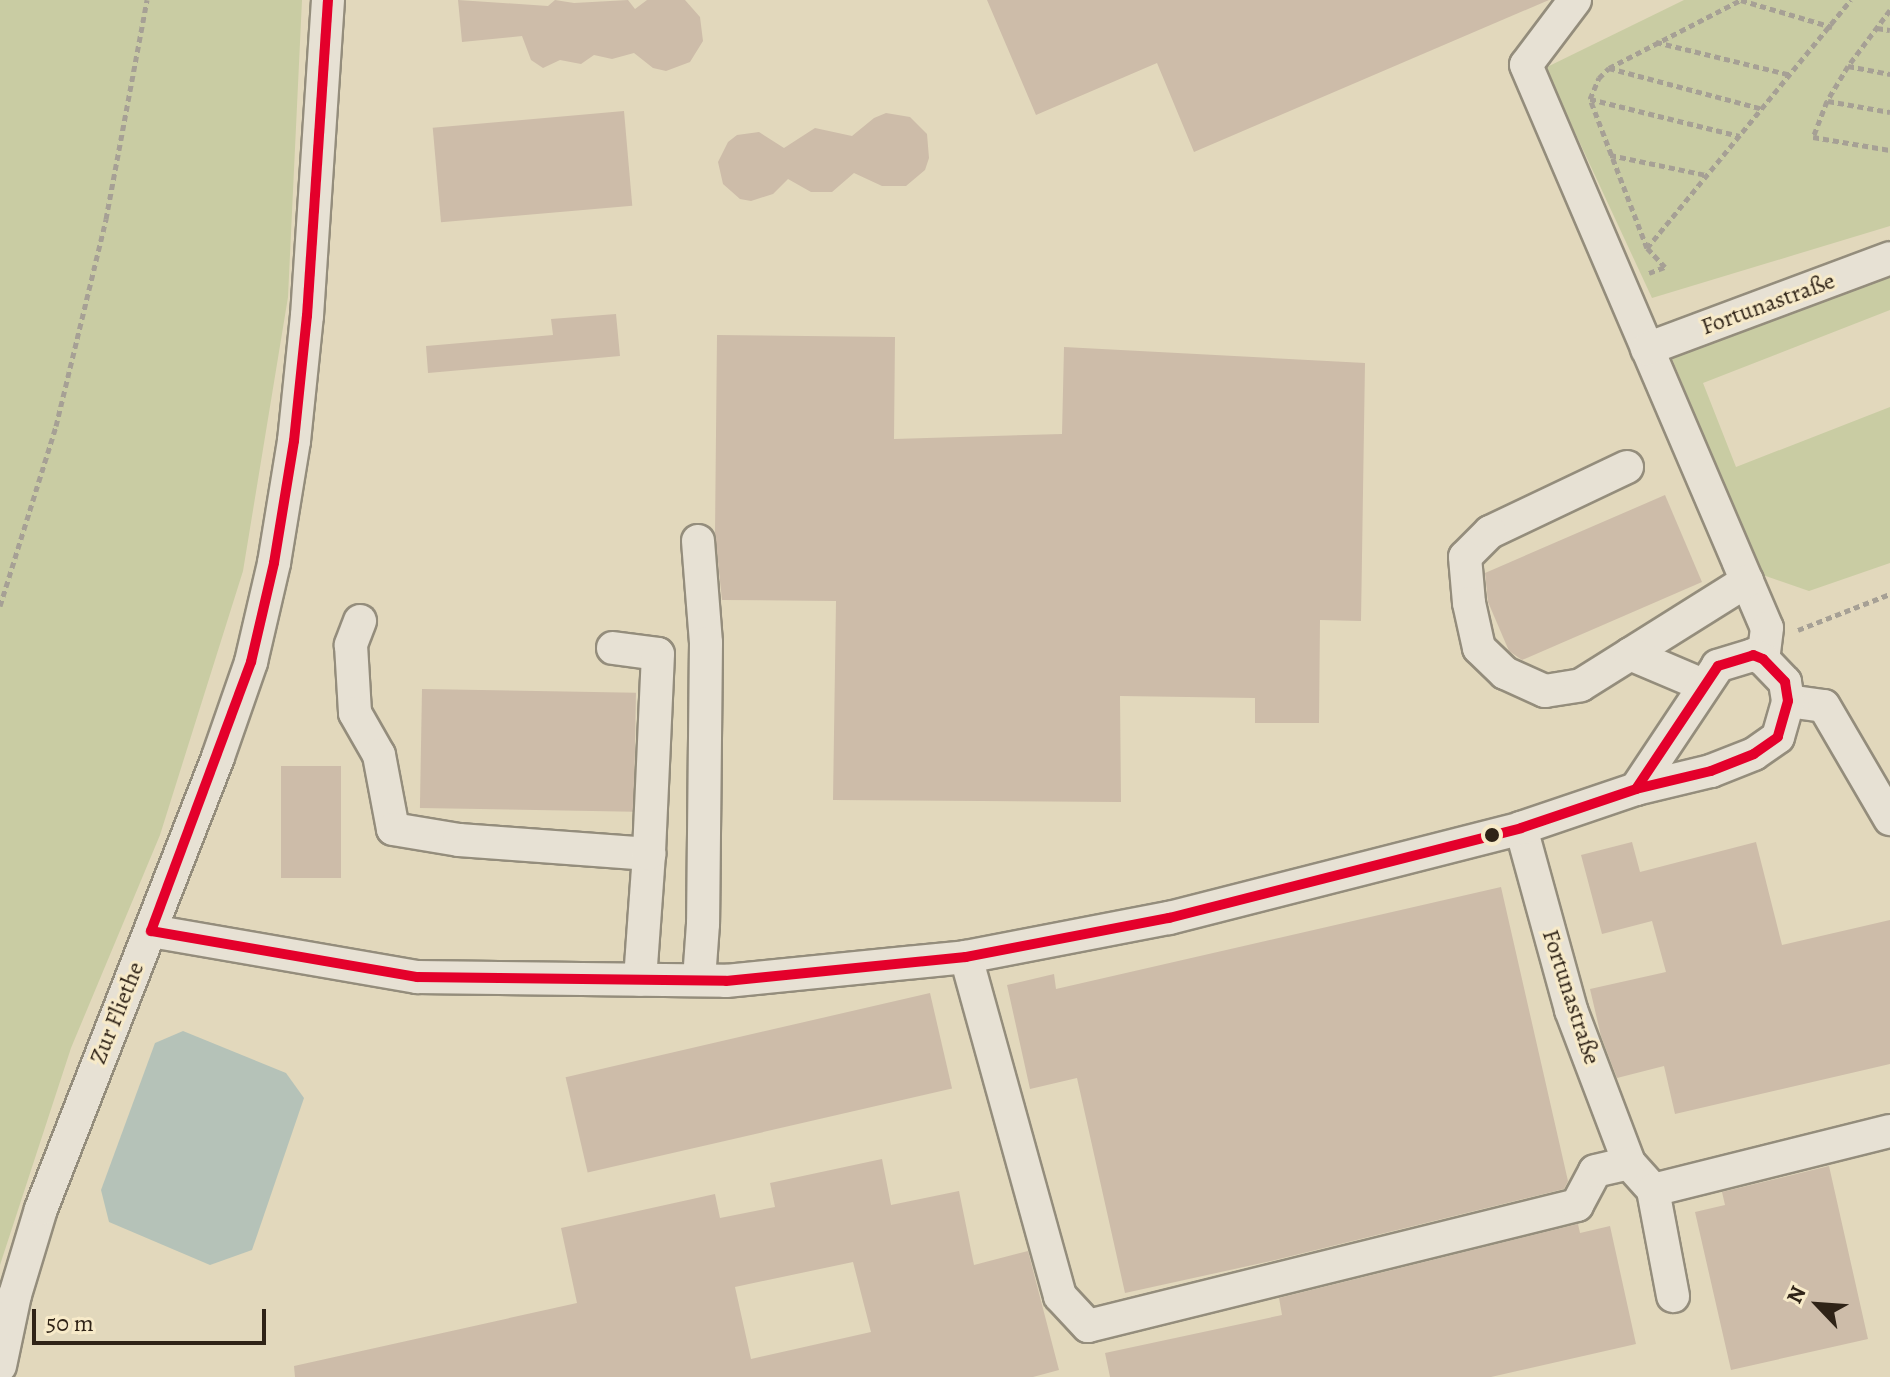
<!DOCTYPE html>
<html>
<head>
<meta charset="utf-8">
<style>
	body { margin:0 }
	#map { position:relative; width:1890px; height:1377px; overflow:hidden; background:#e2d8bc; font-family:Alegreya,serif }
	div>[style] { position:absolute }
	.green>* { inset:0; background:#c9cca3 }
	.water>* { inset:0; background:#b5c2b8 }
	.building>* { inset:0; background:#cdbca9; transform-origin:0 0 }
	.path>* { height:5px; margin-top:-2.5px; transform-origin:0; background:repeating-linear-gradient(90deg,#a6a095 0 6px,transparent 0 10px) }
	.roads { filter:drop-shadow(2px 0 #948d7c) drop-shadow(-2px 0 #948d7c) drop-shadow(0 2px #948d7c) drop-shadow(0 -2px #948d7c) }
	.minor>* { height:32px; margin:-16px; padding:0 16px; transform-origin:16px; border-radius:16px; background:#e7e1d4 }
	.bus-1>* { height:10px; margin:-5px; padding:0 5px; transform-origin:5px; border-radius:5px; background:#e4002b }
	.dots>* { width:22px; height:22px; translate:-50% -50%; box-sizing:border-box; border:4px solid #f7eac9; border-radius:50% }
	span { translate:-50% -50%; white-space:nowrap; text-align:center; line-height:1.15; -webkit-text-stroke:6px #f7eac9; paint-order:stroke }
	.street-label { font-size:24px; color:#2f2317 }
	.north { position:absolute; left:1778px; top:1265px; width:80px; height:80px; -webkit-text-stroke:6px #f7eac9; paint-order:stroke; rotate:295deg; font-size:22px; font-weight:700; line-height:32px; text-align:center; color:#2f2317 }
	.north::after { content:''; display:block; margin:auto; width:28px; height:36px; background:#2f2317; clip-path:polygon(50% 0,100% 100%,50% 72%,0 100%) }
	.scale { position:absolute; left:32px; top:1309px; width:234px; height:36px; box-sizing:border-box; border:4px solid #2f2317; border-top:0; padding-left:10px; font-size:24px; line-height:28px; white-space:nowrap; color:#2f2317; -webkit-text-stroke:6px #f7eac9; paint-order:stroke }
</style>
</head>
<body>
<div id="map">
	<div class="green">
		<i style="clip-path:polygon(0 0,302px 0,288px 297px,243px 571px,160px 835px,71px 1048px,0 1265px)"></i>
		<i style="clip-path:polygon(1684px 0,1890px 0,1890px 226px,1652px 298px,1545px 68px)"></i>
		<i style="clip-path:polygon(1890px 264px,1890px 310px,1703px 383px,1736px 467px,1890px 407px,1890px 563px,1809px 591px,1760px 574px,1669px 351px)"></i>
	</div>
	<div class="water">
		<i style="clip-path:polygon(183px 1031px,286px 1073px,304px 1098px,252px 1250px,210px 1265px,109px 1222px,101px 1190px,155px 1043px)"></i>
	</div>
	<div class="building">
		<i style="clip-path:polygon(458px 0,548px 6px,555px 0,574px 3px,628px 0,635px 9px,647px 0,685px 0,700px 17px,703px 41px,690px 62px,666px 71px,653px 68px,634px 53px,612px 59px,594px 55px,581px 64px,560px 60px,543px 68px,531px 60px,522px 36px,462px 42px)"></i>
		<i style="clip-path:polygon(987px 0,1549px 0,1194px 152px,1157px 63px,1036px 115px)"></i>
		<i style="left:624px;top:111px;width:95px;height:192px;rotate:85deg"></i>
		<i style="clip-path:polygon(886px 113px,910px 117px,927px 134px,929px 158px,925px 170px,906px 186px,882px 186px,854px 173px,832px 192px,811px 192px,788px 179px,773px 194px,751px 201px,740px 199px,723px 184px,718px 162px,728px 142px,737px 135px,759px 132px,784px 148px,815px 128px,852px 136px,874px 118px)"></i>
		<i style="clip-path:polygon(616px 314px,620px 356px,428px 373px,426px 346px,553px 335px,551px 319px)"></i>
		<i style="clip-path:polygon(717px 335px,895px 337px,894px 439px,1062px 434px,1064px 347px,1365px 363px,1361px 621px,1320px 620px,1319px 723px,1255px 723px,1255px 698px,1120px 696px,1121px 802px,833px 800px,836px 601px,722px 600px,715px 533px)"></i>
		<i style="clip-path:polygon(1665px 495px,1702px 582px,1522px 660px,1509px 651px,1488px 602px,1485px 573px)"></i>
		<i style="left:422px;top:689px;width:214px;height:119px;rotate:1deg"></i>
		<i style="left:281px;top:766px;width:60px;height:112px"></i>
		<i style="clip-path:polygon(1632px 842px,1640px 872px,1756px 842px,1782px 945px,1890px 920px,1890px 1064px,1675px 1114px,1664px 1066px,1617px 1078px,1601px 1036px,1590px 989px,1666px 972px,1652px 921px,1602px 934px,1581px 855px)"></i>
		<i style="clip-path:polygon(1501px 887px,1568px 1181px,1564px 1189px,1271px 1261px,1125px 1293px,1077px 1078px,1030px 1089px,1007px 985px,1054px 974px,1056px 989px)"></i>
		<i style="left:930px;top:993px;width:98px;height:374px;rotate:77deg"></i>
		<i style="clip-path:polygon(evenodd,882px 1159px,891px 1205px,959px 1191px,974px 1265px,1028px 1251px,1059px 1370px,1033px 1377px,295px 1377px,294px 1366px,577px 1303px,561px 1228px,715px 1194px,720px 1218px,775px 1207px,770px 1183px,882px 1159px,853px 1262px,871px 1332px,751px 1359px,735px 1287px,853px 1262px)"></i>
		<i style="clip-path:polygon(1829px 1166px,1868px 1339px,1731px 1370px,1695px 1212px,1725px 1205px,1722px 1192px)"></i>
		<i style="clip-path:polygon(1578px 1224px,1580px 1233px,1610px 1226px,1636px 1344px,1491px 1377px,1110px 1377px,1105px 1353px,1282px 1315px,1279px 1298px)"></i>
	</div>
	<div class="path">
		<i style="left:1741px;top:0;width:95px;rotate:16.5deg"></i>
		<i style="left:1890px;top:10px;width:70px;rotate:126.9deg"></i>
		<i style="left:1848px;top:66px;width:41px;rotate:121deg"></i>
		<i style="left:1827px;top:101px;width:39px;rotate:111deg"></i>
		<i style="left:1813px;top:137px;width:78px;rotate:9.6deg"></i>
		<i style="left:1877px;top:28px;width:13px;rotate:9deg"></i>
		<i style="left:1656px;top:42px;width:139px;rotate:13.7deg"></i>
		<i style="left:1848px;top:66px;width:43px;rotate:10.8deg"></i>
		<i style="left:1609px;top:68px;width:159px;rotate:14.9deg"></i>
		<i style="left:1590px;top:99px;width:154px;rotate:13.9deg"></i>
		<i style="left:1828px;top:101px;width:63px;rotate:10.1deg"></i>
		<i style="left:1610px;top:155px;width:99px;rotate:11.7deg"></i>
		<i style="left:1647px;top:248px;width:321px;rotate:-50.6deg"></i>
		<i style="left:1649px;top:273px;width:17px;rotate:-21deg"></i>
		<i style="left:1665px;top:267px;width:26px;rotate:-133deg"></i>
		<i style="left:1647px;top:248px;width:160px;rotate:-110.9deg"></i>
		<i style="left:1590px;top:99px;width:23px;rotate:-67deg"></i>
		<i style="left:1599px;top:78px;width:14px;rotate:-45deg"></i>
		<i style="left:1609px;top:68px;width:148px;rotate:-27.3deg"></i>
		<i style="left:0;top:606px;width:189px;rotate:-72.7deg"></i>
		<i style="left:56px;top:426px;width:213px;rotate:-76.4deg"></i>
		<i style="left:106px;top:219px;width:223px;rotate:-79.4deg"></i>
		<i style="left:1798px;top:630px;width:99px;rotate:-21.4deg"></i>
	</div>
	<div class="roads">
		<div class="minor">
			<i style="left:1575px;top:0;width:81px;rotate:127deg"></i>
			<i style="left:1526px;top:65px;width:612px;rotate:66.83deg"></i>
			<i style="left:1767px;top:628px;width:31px;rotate:97deg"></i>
			<i style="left:1647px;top:349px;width:259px;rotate:-20.5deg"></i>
			<i style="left:1627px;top:467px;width:152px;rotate:154.6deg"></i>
			<i style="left:1490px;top:532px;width:35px;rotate:135deg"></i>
			<i style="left:1465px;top:557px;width:46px;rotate:85deg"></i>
			<i style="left:1469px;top:603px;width:46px;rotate:77.5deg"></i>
			<i style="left:1479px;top:648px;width:36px;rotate:44deg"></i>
			<i style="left:1505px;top:673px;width:44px;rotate:24.2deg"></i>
			<i style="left:1545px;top:691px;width:36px;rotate:-9deg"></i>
			<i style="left:1581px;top:685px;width:196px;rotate:-32.1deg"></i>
			<i style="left:698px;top:541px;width:102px;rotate:85.5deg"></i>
			<i style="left:706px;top:643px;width:281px;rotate:90.6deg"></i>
			<i style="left:703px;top:924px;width:56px;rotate:94.1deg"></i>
			<i style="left:360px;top:621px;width:26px;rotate:111deg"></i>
			<i style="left:351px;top:645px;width:68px;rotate:86.6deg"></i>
			<i style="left:355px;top:713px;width:48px;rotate:60.3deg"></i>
			<i style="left:379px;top:755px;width:75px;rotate:79.3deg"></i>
			<i style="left:393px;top:829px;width:67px;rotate:9.5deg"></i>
			<i style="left:459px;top:840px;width:191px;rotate:4.2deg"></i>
			<i style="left:649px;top:854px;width:126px;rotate:94.1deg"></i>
			<i style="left:613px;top:648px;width:45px;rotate:7.6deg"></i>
			<i style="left:658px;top:654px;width:200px;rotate:92.6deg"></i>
			<i style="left:1630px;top:654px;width:79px;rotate:23deg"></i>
			<i style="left:1788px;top:701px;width:36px;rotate:8deg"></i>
			<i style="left:1824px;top:706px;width:131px;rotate:59.7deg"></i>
			<i style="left:1521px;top:828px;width:189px;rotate:74.6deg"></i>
			<i style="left:1571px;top:1010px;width:164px;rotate:69.2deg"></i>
			<i style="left:1629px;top:1163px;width:36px;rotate:48deg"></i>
			<i style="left:1653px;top:1190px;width:108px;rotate:79.3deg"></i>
			<i style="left:151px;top:931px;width:270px;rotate:9.8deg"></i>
			<i style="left:417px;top:977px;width:309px;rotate:0.7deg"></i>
			<i style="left:726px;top:981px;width:241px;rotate:-5.7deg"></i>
			<i style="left:966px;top:957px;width:207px;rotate:-10.9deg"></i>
			<i style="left:1169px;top:918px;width:363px;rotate:-14.3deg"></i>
			<i style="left:1521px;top:828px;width:121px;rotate:-18.7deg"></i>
			<i style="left:1636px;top:789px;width:77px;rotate:-13.5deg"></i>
			<i style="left:1711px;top:771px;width:46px;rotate:-21.6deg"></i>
			<i style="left:1754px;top:754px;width:29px;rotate:-35deg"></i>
			<i style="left:1778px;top:737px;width:37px;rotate:-74deg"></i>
			<i style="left:1788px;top:701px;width:19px;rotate:-99deg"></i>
			<i style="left:1785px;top:682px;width:32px;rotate:-134deg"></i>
			<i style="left:1763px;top:659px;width:11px;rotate:-158deg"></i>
			<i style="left:1753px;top:655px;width:37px;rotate:163deg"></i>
			<i style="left:1718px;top:666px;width:148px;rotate:123.7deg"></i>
			<i style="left:966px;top:957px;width:352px;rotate:74.5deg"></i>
			<i style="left:1060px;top:1296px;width:41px;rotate:47deg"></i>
			<i style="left:1088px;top:1326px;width:504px;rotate:-13.9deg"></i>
			<i style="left:1577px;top:1205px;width:38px;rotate:-62deg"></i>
			<i style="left:1595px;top:1171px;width:35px;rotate:-13deg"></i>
			<i style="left:1653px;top:1190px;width:244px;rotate:-14deg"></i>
			<i style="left:0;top:1366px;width:73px;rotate:-78.1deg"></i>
			<i style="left:15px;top:1295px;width:90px;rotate:-73.2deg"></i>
			<i style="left:41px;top:1209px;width:485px;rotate:-68.6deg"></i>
			<i style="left:218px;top:757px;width:101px;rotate:-70.8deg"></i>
			<i style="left:251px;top:662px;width:102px;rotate:-76.9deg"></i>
			<i style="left:274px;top:563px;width:124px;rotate:-80.7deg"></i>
			<i style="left:294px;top:441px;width:126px;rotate:-84.1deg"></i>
			<i style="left:307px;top:316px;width:317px;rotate:-86.2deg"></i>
		</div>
	</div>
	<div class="bus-1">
		<i style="left:1753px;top:655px;width:11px;rotate:22deg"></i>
		<i style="left:1763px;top:659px;width:32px;rotate:46deg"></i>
		<i style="left:1785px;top:682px;width:19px;rotate:81deg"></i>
		<i style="left:1788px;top:701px;width:37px;rotate:106deg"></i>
		<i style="left:1778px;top:737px;width:29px;rotate:145deg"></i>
		<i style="left:1754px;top:754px;width:46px;rotate:158.4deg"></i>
		<i style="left:1711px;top:771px;width:77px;rotate:166.5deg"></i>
		<i style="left:1636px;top:789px;width:148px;rotate:-56.3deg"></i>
		<i style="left:1718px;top:666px;width:37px;rotate:-17deg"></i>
		<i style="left:151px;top:931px;width:270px;rotate:9.8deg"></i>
		<i style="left:417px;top:977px;width:309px;rotate:0.7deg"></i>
		<i style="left:726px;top:981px;width:241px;rotate:-5.7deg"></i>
		<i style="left:966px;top:957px;width:207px;rotate:-10.9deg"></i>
		<i style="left:1169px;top:918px;width:363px;rotate:-14.3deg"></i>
		<i style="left:1521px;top:828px;width:121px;rotate:-18.7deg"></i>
		<i style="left:151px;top:931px;width:287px;rotate:-69.6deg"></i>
		<i style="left:251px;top:662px;width:102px;rotate:-76.9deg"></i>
		<i style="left:274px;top:563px;width:124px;rotate:-80.7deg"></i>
		<i style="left:294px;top:441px;width:126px;rotate:-84.1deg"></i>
		<i style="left:307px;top:316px;width:317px;rotate:-86.2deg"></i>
	</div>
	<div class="dots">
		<i style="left:1492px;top:835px;background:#2f2317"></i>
	</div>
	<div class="street-label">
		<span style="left:1768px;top:304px;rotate:-20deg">Fortunastraße</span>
		<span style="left:1571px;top:997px;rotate:72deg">Fortunastraße</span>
		<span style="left:117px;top:1013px;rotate:-68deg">Zur Fliethe</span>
	</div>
	<div class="north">N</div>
	<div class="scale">50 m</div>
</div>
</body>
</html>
